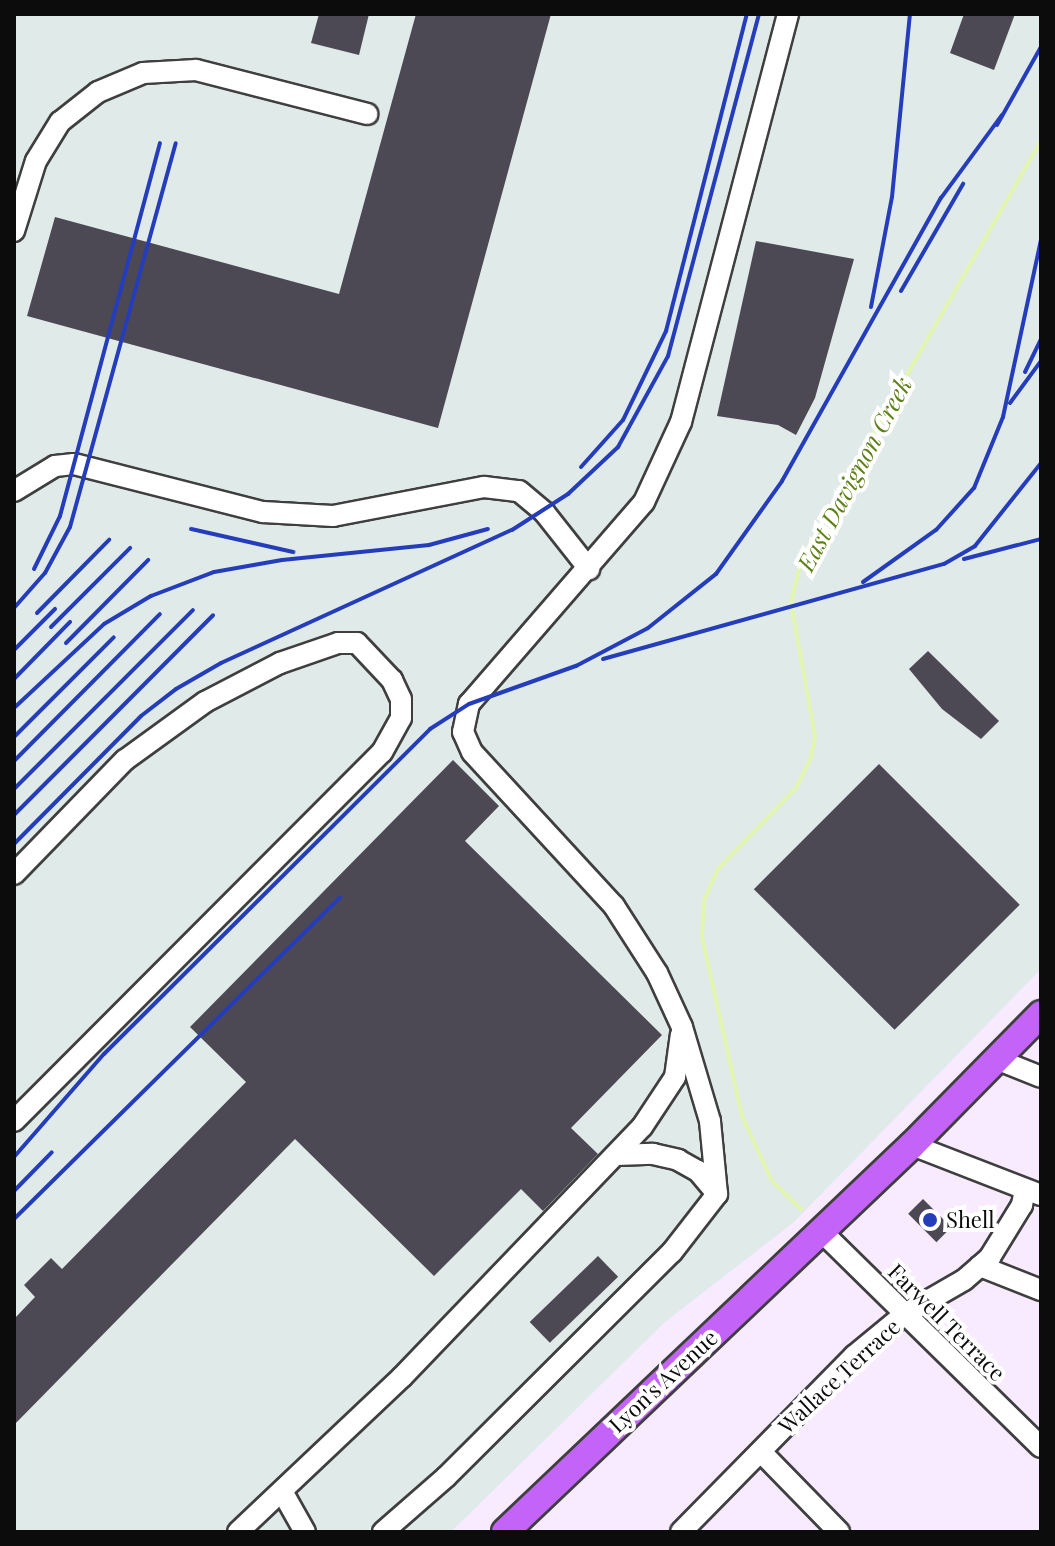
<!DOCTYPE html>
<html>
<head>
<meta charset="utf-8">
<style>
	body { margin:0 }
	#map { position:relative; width:1055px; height:1546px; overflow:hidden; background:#f9ebff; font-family:"Playfair Display",serif }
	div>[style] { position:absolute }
	.industrial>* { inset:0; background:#e0ebe9 }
	.stream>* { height:4px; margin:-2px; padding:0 2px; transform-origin:2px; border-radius:2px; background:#e3f6b1 }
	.building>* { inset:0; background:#4c4955; transform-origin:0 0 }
	.roads { filter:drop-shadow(2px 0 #3f3f3f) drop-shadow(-2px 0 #3f3f3f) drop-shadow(0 2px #3f3f3f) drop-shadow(0 -2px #3f3f3f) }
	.minor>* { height:20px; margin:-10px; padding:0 10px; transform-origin:10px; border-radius:10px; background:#fff }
	.major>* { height:26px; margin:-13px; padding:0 13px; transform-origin:13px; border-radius:13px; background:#c363f8 }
	.rail>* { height:4px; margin:-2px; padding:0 2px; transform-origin:2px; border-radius:2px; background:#253dbb }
	.dots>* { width:22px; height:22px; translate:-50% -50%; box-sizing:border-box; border:4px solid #fff; border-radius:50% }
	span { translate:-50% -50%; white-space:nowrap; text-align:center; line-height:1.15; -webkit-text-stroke:8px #fff; paint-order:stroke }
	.poi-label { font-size:22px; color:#0c0c0c }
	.left { translate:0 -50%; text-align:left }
	.street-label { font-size:22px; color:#0c0c0c }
	.water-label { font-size:24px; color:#5e8116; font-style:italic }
	.frame { position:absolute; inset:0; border:16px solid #0c0c0c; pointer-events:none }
</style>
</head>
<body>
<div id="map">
	<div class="industrial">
		<i style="clip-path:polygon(14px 14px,1041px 14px,1041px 969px,793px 1223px,665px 1322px,451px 1532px,14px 1532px)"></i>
	</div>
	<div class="stream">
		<i style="left:801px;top:1209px;width:40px;rotate:-136deg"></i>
		<i style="left:772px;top:1181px;width:72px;rotate:-114.8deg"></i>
		<i style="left:742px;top:1116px;width:183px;rotate:-102.6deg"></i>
		<i style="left:702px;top:937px;width:37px;rotate:-87deg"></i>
		<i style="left:704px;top:900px;width:34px;rotate:-66deg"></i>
		<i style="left:718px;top:869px;width:112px;rotate:-46.1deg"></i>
		<i style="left:796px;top:788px;width:34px;rotate:-64deg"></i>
		<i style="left:811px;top:757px;width:21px;rotate:-79deg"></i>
		<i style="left:815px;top:736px;width:136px;rotate:-100.2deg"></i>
		<i style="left:791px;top:602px;width:45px;rotate:-76deg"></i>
		<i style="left:802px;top:558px;width:481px;rotate:-60.2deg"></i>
	</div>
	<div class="building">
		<i style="clip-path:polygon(319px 14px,369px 14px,359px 55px,311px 43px)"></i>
		<i style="clip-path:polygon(416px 14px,551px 14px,438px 428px,27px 316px,55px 217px,339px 294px)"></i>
		<i style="clip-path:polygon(964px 14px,1015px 14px,994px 70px,950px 53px)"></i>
		<i style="clip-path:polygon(756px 241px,854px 259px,815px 398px,796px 435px,778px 425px,717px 416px)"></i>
		<i style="clip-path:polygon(928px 651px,999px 721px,981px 739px,942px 709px,909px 669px)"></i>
		<i style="clip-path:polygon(453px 760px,499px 806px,465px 841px,662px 1035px,571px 1128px,598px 1154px,543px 1211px,521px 1189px,434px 1276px,295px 1139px,14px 1425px,14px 1319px,35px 1297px,24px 1285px,51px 1258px,62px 1269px,246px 1082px,190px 1027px)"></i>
		<i style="left:879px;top:764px;width:199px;height:177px;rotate:45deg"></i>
		<i style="left:923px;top:1199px;width:40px;height:21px;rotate:45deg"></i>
		<i style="left:598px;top:1256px;width:29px;height:95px;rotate:46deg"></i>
	</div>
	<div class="roads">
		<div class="minor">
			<i style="left:14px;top:231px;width:73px;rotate:-72.6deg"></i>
			<i style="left:36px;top:161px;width:46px;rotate:-58.4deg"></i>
			<i style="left:60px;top:122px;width:48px;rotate:-38.3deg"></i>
			<i style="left:98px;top:92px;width:49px;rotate:-22.9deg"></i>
			<i style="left:143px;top:73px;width:53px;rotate:-3.2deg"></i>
			<i style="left:196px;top:70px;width:177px;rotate:14.4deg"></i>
			<i style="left:14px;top:491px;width:48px;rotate:-31.4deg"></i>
			<i style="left:55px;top:466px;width:19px;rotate:-6deg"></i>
			<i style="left:74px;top:464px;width:195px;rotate:14.3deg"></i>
			<i style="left:263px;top:512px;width:70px;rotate:3.3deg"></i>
			<i style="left:333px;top:516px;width:154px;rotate:-10.9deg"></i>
			<i style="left:484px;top:487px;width:35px;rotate:7deg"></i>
			<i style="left:519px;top:491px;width:33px;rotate:40deg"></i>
			<i style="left:544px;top:512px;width:73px;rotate:51.7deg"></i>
			<i style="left:14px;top:874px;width:159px;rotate:-45.8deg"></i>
			<i style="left:125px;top:760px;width:99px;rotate:-35.9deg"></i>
			<i style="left:205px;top:702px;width:85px;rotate:-27.5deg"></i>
			<i style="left:280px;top:663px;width:61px;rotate:-19deg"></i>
			<i style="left:338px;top:643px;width:19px"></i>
			<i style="left:357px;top:643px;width:51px;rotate:46.6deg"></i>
			<i style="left:392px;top:680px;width:21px;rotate:65deg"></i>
			<i style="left:401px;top:699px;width:19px;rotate:90deg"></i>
			<i style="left:401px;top:718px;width:39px;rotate:119deg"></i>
			<i style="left:382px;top:752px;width:521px;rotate:134.92deg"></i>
			<i style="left:996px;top:1059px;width:48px;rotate:21.8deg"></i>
			<i style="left:912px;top:1145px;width:138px;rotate:21.2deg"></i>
			<i style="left:616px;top:1155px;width:37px;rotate:-2deg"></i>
			<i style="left:653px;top:1154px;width:26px;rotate:13deg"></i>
			<i style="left:678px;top:1160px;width:23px;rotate:29deg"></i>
			<i style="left:698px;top:1171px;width:30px;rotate:50deg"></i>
			<i style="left:821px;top:1231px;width:308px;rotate:44.5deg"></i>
			<i style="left:980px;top:1266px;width:66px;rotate:21.5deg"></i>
			<i style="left:761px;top:1452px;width:112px;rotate:45.7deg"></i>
			<i style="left:283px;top:1493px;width:45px;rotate:60.6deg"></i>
			<i style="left:238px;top:1532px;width:226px;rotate:-43.4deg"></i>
			<i style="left:402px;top:1377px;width:347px;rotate:-46.2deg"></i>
			<i style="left:642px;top:1127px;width:60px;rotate:-56.6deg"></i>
			<i style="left:675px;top:1077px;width:43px;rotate:-82.1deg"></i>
			<i style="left:383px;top:1532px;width:84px;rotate:-41.1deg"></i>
			<i style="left:446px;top:1477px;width:319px;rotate:-44.9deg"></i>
			<i style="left:672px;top:1252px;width:73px;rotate:-52.2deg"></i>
			<i style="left:717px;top:1194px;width:73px;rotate:-95.5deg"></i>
			<i style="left:710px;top:1121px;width:98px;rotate:-106.6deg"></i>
			<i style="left:682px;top:1027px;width:60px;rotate:-114.8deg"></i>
			<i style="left:657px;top:973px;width:80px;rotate:-122.7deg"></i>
			<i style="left:614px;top:906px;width:209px;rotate:-132.7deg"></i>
			<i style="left:472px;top:752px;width:22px;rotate:-114deg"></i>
			<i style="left:463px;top:732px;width:29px;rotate:-78deg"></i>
			<i style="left:469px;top:704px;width:267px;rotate:-49.1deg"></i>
			<i style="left:644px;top:502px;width:88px;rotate:-65.2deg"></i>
			<i style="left:681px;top:422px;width:422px;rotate:-75.3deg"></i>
			<i style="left:681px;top:1532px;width:247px;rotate:-45.5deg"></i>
			<i style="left:854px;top:1356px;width:66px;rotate:-39.5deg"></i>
			<i style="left:905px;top:1314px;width:68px;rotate:-30deg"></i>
			<i style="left:964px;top:1280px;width:35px;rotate:-41deg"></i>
			<i style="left:990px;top:1257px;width:61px;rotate:-58.4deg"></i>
			<i style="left:1022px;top:1205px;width:16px;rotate:-79deg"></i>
		</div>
		<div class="major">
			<i style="left:505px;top:1532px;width:562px;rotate:-43.56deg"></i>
			<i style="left:912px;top:1145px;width:184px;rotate:-45.4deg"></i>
		</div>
	</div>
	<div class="rail">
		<i style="left:997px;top:125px;width:90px;rotate:-60.6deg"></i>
		<i style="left:901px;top:291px;width:124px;rotate:-59.9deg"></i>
		<i style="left:871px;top:307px;width:112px;rotate:-79.2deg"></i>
		<i style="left:892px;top:197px;width:184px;rotate:-84.4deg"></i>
		<i style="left:1025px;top:372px;width:37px;rotate:-64deg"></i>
		<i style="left:1010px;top:403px;width:52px;rotate:-53.6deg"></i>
		<i style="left:581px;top:467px;width:63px;rotate:-48.2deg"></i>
		<i style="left:623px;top:420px;width:99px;rotate:-64.2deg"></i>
		<i style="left:666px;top:331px;width:327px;rotate:-75.7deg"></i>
		<i style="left:191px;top:529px;width:105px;rotate:12.7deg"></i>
		<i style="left:964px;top:559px;width:80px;rotate:-14.6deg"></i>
		<i style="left:34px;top:569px;width:59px;rotate:-63.9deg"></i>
		<i style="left:60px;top:516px;width:386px;rotate:-75deg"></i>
		<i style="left:863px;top:582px;width:90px;rotate:-35.5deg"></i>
		<i style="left:936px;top:530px;width:57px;rotate:-47.9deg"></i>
		<i style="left:974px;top:488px;width:77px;rotate:-67.8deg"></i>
		<i style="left:1003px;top:417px;width:181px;rotate:-77.9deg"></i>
		<i style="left:14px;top:608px;width:47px;rotate:-48.5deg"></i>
		<i style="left:45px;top:573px;width:52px;rotate:-61.5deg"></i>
		<i style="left:70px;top:527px;width:398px;rotate:-74.6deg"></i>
		<i style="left:37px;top:613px;width:103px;rotate:-45.4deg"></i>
		<i style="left:51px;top:627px;width:112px;rotate:-45deg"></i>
		<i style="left:66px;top:643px;width:117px;rotate:-45.3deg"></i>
		<i style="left:14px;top:650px;width:58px;rotate:-45deg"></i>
		<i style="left:603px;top:659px;width:354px;rotate:-15.6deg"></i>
		<i style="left:944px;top:564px;width:36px;rotate:-30deg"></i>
		<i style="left:975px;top:546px;width:106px;rotate:-51.5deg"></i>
		<i style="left:14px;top:679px;width:80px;rotate:-45.5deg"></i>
		<i style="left:14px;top:708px;width:123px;rotate:-43deg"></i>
		<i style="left:104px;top:624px;width:55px;rotate:-30.8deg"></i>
		<i style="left:151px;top:596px;width:67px;rotate:-20.9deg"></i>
		<i style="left:214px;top:572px;width:69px;rotate:-10deg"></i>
		<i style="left:282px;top:560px;width:148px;rotate:-5.8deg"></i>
		<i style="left:429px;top:545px;width:61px;rotate:-15.2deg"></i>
		<i style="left:14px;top:737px;width:141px;rotate:-45deg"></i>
		<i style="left:14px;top:761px;width:207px;rotate:-45.2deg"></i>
		<i style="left:14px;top:789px;width:253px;rotate:-45deg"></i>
		<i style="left:14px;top:815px;width:282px;rotate:-45.1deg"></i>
		<i style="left:14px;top:844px;width:180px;rotate:-45.2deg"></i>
		<i style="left:141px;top:716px;width:44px;rotate:-37.6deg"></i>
		<i style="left:176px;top:689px;width:52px;rotate:-30deg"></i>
		<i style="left:221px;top:663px;width:320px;rotate:-24.6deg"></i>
		<i style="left:512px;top:530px;width:67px;rotate:-32.7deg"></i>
		<i style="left:568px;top:494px;width:69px;rotate:-43.2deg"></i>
		<i style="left:618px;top:447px;width:104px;rotate:-61.2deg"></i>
		<i style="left:668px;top:356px;width:354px;rotate:-75.1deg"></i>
		<i style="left:14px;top:1157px;width:137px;rotate:-48.9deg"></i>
		<i style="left:104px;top:1054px;width:460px;rotate:-44.9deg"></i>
		<i style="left:430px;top:729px;width:46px;rotate:-32.7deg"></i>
		<i style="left:469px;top:704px;width:114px;rotate:-19.6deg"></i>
		<i style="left:576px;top:666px;width:81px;rotate:-27.8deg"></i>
		<i style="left:648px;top:628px;width:87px;rotate:-38.5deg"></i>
		<i style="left:716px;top:574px;width:114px;rotate:-54.6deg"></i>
		<i style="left:782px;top:481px;width:325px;rotate:-60.7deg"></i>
		<i style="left:941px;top:198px;width:103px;rotate:-53.7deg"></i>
		<i style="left:14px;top:1191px;width:54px;rotate:-45.7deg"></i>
		<i style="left:14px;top:1219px;width:458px;rotate:-44.6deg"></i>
	</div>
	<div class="dots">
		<i style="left:930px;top:1220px;background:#253dbb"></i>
	</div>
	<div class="poi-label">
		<span class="left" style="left:946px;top:1220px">Shell</span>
	</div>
	<div class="street-label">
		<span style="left:947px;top:1322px;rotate:45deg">Farwell Terrace</span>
		<span style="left:839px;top:1376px;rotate:-43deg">Wallace Terrace</span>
		<span style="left:663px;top:1381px;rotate:-43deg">Lyon's Avenue</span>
	</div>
	<div class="water-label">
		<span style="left:854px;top:474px;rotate:-62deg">East Davignon Creek</span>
	</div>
	<div class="frame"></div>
</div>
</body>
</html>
